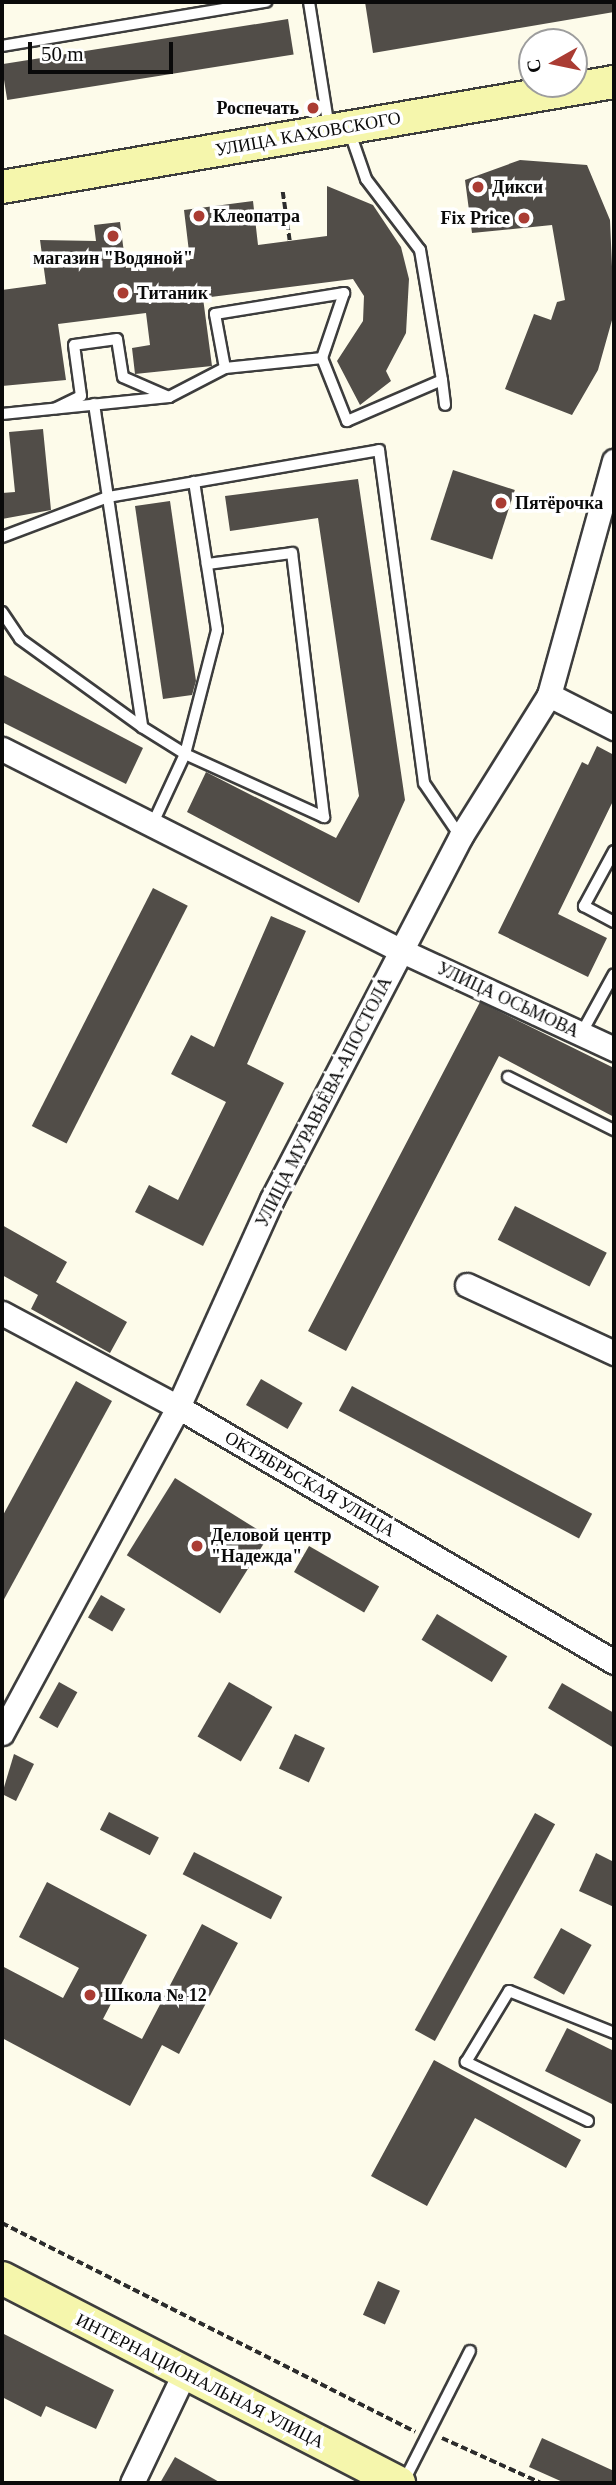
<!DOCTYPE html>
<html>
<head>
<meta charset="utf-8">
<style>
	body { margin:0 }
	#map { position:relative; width:616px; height:2485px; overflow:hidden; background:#fdfbea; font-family:"Times New Roman",serif }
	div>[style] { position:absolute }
	.building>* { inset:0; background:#514d48; transform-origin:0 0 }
	.path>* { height:3.5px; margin-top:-1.75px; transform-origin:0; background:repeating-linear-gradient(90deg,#2c2c2c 0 7px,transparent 0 10.5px) }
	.roads { filter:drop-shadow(2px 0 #3d3d3d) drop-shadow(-2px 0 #3d3d3d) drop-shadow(0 2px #3d3d3d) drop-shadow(0 -2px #3d3d3d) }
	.service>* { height:10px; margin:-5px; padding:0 5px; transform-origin:5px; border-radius:5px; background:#fff }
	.minor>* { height:23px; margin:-11.5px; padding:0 11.5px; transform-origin:11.5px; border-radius:11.5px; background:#fff }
	.secondary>* { height:32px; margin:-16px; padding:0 16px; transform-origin:16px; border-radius:16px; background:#f5f6ac }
	.dots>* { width:19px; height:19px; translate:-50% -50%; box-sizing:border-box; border:4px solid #fff; border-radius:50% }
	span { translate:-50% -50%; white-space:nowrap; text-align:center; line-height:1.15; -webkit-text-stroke:7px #fff; paint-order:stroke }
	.poi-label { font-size:18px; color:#0a0a0a; font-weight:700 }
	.right { translate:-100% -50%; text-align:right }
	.left { translate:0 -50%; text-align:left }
	.street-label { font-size:18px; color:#0a0a0a }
	.frame { position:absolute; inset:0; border:4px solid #0a0a0a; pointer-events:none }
	.north { position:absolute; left:518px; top:28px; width:70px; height:70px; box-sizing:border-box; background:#fff; border:2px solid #9d9d9d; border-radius:50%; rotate:261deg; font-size:19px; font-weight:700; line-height:28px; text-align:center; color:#0a0a0a }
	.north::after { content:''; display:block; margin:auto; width:24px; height:32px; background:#aa3c33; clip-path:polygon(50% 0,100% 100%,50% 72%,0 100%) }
	.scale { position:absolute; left:28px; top:42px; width:145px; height:32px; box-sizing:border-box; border:4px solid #0a0a0a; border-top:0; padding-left:9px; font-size:21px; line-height:24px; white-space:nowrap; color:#0a0a0a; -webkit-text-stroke:5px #fff; paint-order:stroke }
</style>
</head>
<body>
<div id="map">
	<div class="building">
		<i style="clip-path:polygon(365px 2px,614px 2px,614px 12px,373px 53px)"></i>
		<i style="left:288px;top:19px;width:36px;height:290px;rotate:81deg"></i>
		<i style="clip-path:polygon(520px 160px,587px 165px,610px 220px,614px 313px,598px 370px,572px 415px,505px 389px,534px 314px,551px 320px,557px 302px,565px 300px,552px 225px,472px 233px,465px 180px)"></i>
		<i style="clip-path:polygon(327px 186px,373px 205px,401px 247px,409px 279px,406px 333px,386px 371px,391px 381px,360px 405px,337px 361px,363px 321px,364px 296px,353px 279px,203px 298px,212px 366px,135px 374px,132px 348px,150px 345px,146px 313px,58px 324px,66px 380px,2px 386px,2px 290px,46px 284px,40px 240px,96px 241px,94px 225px,120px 222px,126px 268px,190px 260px,184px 210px,253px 201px,258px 245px,327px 236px)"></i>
		<i style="clip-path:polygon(43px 429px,51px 510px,2px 519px,2px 493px,15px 492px,9px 432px)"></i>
		<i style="left:453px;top:470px;width:65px;height:73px;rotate:18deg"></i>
		<i style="clip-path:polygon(358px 479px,405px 800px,359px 903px,187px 812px,206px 772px,336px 838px,359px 796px,318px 518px,230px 531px,225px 496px)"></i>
		<i style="clip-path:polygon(170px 501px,196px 681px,192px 695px,163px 699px,135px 506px)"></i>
		<i style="clip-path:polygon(2px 674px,143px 748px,126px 784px,2px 722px)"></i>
		<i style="clip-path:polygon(597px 746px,614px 755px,614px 799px,558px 914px,607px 938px,588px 977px,498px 933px,582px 762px,588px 765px)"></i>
		<i style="left:153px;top:888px;width:39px;height:267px;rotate:27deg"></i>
		<i style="clip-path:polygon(271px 916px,306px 931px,247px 1064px,284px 1083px,203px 1246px,135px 1212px,149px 1185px,178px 1200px,226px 1102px,171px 1074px,191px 1035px,214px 1047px)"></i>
		<i style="clip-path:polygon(480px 1002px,614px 1068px,614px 1117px,499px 1056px,346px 1351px,308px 1331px)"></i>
		<i style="left:515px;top:1206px;width:103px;height:38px;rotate:27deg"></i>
		<i style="clip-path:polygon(2px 1225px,67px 1262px,56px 1282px,127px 1322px,110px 1353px,31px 1309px,38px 1295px,2px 1275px)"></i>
		<i style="left:261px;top:1379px;width:48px;height:30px;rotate:30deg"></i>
		<i style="clip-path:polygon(76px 1381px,112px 1401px,2px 1603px,2px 1517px)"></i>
		<i style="left:352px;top:1386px;width:272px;height:28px;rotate:28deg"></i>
		<i style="left:175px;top:1478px;width:110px;height:91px;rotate:32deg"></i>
		<i style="left:309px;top:1546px;width:81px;height:30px;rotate:30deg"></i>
		<i style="left:101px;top:1595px;width:28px;height:26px;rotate:30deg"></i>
		<i style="left:437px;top:1614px;width:82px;height:30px;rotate:31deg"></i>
		<i style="left:59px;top:1682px;width:21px;height:41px;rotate:29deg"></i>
		<i style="left:229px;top:1682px;width:50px;height:63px;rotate:30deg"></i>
		<i style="clip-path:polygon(562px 1683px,614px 1713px,614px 1748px,548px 1708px)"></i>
		<i style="left:295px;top:1734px;width:33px;height:38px;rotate:25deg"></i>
		<i style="clip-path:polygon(14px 1754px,34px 1764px,16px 1801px,2px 1794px)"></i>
		<i style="left:109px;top:1812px;width:56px;height:20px;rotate:27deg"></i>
		<i style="left:535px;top:1813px;width:23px;height:248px;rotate:29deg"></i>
		<i style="left:194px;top:1852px;width:99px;height:25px;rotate:27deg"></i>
		<i style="clip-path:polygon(596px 1853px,614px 1862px,614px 1907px,579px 1891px)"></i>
		<i style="clip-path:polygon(47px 1882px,147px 1935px,103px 2019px,142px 2039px,202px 1924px,238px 1943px,179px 2054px,162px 2045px,130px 2106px,2px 2038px,2px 1966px,63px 1998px,79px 1968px,19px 1937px)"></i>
		<i style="left:561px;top:1928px;width:35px;height:57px;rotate:29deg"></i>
		<i style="clip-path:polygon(567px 2028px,614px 2051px,614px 2105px,545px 2071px)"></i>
		<i style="clip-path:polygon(434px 2060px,581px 2140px,566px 2168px,475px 2118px,427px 2206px,371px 2176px)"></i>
		<i style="left:378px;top:2281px;width:24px;height:37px;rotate:24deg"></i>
		<i style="clip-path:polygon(2px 2333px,114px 2390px,96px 2429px,46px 2406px,41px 2417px,2px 2397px)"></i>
		<i style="clip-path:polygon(542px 2438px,614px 2471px,614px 2483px,565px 2483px,529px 2467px)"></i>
		<i style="clip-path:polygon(175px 2457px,221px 2483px,160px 2483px)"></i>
	</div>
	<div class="path">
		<i style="left:283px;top:192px;width:49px;rotate:81.9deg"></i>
		<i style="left:2px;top:2223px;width:463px;rotate:26.8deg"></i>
		<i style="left:442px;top:2438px;width:109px;rotate:24.4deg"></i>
	</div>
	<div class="roads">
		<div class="service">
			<i style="left:309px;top:2px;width:128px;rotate:81deg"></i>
			<i style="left:2px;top:46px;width:268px;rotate:-9.5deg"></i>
			<i style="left:225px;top:368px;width:55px;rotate:-100.5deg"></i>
			<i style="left:215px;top:314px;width:131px;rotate:-9.2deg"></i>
			<i style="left:344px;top:293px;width:69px;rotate:108.7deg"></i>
			<i style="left:322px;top:358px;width:68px;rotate:68.4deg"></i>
			<i style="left:347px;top:421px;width:103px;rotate:-23.3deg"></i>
			<i style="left:442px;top:380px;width:132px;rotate:-99.6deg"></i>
			<i style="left:420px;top:250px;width:89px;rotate:-127.3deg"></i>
			<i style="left:366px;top:179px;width:52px;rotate:-109.1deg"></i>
			<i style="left:442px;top:380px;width:25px;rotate:83deg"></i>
			<i style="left:169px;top:397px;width:63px;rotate:-27.4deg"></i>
			<i style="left:225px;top:368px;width:98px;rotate:-5.9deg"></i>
			<i style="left:94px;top:404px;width:327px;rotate:81.5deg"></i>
			<i style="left:2px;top:414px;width:168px;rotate:-5.8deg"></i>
			<i style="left:169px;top:397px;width:50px;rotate:-156.5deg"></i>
			<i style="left:123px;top:377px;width:38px;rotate:-99deg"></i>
			<i style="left:117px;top:339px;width:43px;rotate:172.1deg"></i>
			<i style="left:74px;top:345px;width:51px;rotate:82.2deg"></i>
			<i style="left:81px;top:396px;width:28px;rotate:154deg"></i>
			<i style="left:2px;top:537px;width:113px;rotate:-20.7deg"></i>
			<i style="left:108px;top:497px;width:275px;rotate:-9.8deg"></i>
			<i style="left:379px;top:450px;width:336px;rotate:82.3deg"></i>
			<i style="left:424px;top:783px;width:64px;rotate:55.8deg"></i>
			<i style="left:2px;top:612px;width:32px;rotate:56deg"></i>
			<i style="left:20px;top:639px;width:150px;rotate:35.8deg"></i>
			<i style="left:142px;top:727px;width:51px;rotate:32.1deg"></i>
			<i style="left:185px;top:754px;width:153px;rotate:24.4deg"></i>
			<i style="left:324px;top:817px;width:266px;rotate:-96.9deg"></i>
			<i style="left:292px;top:553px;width:86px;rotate:172.6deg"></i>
			<i style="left:153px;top:823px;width:76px;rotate:-65.1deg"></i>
			<i style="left:185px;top:754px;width:128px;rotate:-75.5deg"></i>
			<i style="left:217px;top:630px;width:150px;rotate:-98.8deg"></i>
			<i style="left:614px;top:851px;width:63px;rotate:118.6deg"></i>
			<i style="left:584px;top:906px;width:34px;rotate:28deg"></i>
			<i style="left:581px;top:1034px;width:68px;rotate:-61.2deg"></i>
			<i style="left:508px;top:1077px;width:119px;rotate:26.6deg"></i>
			<i style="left:588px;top:2121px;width:136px;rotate:-154.2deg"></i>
			<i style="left:466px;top:2062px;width:83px;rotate:-58.8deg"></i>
			<i style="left:509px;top:1991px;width:113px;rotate:21.8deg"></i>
			<i style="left:403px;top:2483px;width:148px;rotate:-63.1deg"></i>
		</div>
		<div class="minor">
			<i style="left:549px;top:695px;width:73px;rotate:26.9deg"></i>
			<i style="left:2px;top:749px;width:448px;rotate:26.8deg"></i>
			<i style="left:402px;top:951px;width:234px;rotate:24.8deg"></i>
			<i style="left:467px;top:1285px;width:162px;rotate:24.8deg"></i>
			<i style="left:2px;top:1313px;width:200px;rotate:28.1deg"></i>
			<i style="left:178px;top:1407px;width:505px;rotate:30.32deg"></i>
			<i style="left:2px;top:1733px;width:370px;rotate:-61.6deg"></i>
			<i style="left:178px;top:1407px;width:228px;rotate:-65.7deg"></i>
			<i style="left:272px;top:1199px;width:409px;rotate:-62.5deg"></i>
			<i style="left:461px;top:836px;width:166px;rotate:-58deg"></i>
			<i style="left:549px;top:695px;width:243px;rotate:-74.5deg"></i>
			<i style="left:132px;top:2483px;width:121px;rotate:-64.5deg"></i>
		</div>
		<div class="secondary">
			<i style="left:2px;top:187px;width:621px;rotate:-9.74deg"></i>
			<i style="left:2px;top:2278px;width:447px;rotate:27.3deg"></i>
		</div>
	</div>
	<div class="dots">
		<i style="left:313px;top:108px;background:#aa3c33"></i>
		<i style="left:478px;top:187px;background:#aa3c33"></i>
		<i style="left:199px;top:216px;background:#aa3c33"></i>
		<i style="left:524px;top:218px;background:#aa3c33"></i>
		<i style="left:113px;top:236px;background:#aa3c33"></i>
		<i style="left:123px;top:293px;background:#aa3c33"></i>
		<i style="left:501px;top:503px;background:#aa3c33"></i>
		<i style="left:197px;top:1546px;background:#aa3c33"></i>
		<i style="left:90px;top:1995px;background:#aa3c33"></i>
	</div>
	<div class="poi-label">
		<span class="right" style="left:299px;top:108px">Роспечать</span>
		<span class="left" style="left:492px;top:187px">Дикси</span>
		<span class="left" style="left:213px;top:216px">Клеопатра</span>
		<span class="right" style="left:510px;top:218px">Fix Price</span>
		<span style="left:113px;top:258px">магазин "Водяной"</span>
		<span class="left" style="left:137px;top:293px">Титаник</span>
		<span class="left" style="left:515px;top:503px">Пятёрочка</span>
		<span class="left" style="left:211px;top:1546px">Деловой центр<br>"Надежда"</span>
		<span class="left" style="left:104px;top:1995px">Школа № 12</span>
	</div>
	<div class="street-label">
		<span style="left:308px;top:134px;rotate:-10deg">УЛИЦА КАХОВСКОГО</span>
		<span style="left:508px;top:1000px;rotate:25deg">УЛИЦА ОСЬМОВА</span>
		<span style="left:324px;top:1102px;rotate:-63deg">УЛИЦА МУРАВЬЁВА-АПОСТОЛА</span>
		<span style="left:310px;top:1484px;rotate:30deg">ОКТЯБРЬСКАЯ УЛИЦА</span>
		<span style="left:200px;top:2381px;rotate:27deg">ИНТЕРНАЦИОНАЛЬНАЯ УЛИЦА</span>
	</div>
	<div class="frame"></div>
	<div class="north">С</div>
	<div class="scale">50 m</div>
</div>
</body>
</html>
